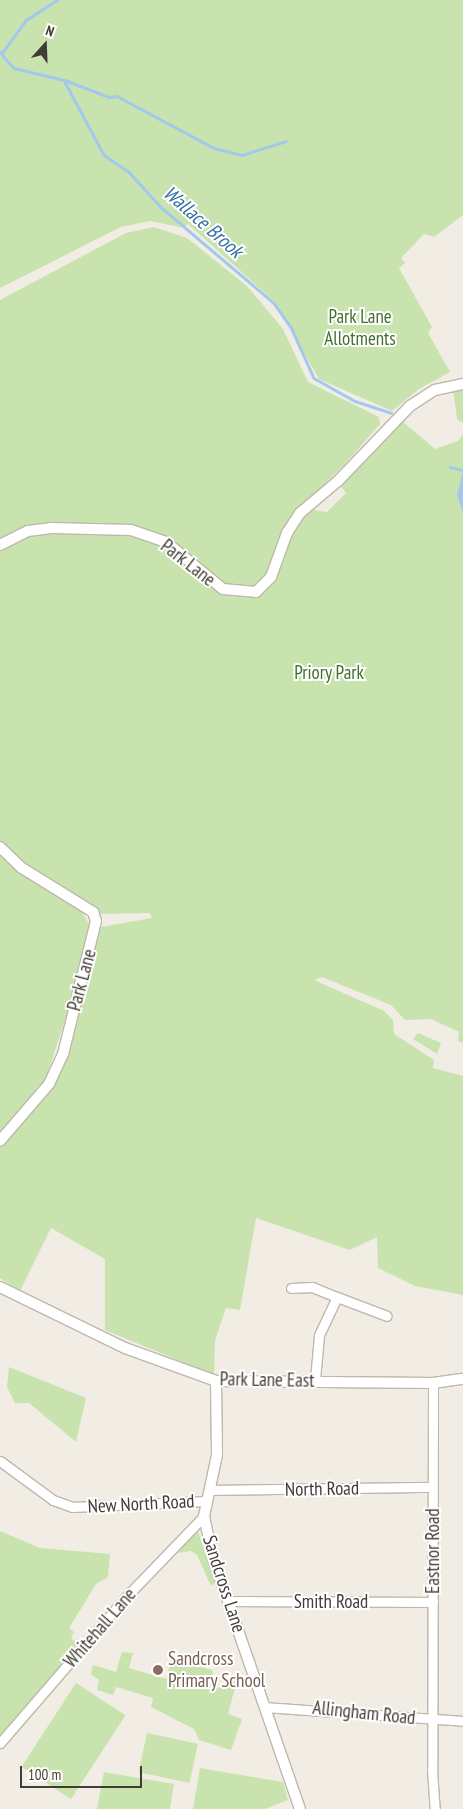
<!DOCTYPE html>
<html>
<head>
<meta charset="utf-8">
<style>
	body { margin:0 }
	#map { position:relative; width:463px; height:1809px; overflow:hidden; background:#f1ede4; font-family:"PT Sans Narrow",sans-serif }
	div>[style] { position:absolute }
	.green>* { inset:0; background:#c8e3ae; transform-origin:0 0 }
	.water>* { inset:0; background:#a2c9eb }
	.stream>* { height:2.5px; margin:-1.25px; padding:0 1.25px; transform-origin:1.25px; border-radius:1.25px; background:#a2c9eb }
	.roads { filter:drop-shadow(1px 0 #beb8aa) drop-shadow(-1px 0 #beb8aa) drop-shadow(0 1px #beb8aa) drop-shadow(0 -1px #beb8aa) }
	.minor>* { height:9px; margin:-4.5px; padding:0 4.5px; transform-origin:4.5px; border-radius:4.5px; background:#fff }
	.tertiary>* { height:10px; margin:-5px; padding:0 5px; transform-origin:5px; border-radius:5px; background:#fff }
	.dots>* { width:14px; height:14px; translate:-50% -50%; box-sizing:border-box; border:2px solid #fff; border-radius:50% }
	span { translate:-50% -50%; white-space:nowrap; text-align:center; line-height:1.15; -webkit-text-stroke:4px #fff; paint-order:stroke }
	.park-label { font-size:19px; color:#426f2c }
	.street-label { font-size:19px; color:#423d34 }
	.education-label { font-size:19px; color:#785e54 }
	.left { translate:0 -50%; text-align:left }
	.water-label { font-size:20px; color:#3570a6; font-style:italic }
	.north { position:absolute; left:20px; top:20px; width:50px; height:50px; -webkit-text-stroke:4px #fff; paint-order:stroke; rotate:20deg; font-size:14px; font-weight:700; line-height:20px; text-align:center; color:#423d34 }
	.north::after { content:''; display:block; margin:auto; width:18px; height:22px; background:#423d34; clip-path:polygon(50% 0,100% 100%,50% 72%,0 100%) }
	.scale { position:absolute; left:20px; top:1766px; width:122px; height:22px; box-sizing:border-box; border:2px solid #423d34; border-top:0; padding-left:6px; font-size:15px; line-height:18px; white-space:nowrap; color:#423d34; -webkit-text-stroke:4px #fff; paint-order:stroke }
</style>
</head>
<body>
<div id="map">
	<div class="green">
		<i style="clip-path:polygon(0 0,463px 0,463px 215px,434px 237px,424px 234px,401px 258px,405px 263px,399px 268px,432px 327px,428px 333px,450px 372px,419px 389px,392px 411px,319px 379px,275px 302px,188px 224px,184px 228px,150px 221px,121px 227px,0 288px)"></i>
		<i style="clip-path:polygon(154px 227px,187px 238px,247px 286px,283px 329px,308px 382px,379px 417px,380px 424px,345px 464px,300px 508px,327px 512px,346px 493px,339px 484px,402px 421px,435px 449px,458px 441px,463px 434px,463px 1043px,458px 1041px,459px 1032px,431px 1019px,405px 1020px,391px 1005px,322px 977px,314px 980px,384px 1011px,393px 1020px,394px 1034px,434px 1060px,433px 1068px,463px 1076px,463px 1295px,415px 1286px,378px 1268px,377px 1237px,350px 1250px,256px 1218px,240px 1310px,226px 1308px,215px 1340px,214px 1375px,105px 1330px,105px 1259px,51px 1228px,20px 1291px,0 1278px,0 1148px,54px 1086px,68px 1051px,101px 927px,152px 918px,150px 913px,101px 914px,31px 871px,0 842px,0 300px,126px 233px)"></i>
		<i style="clip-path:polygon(463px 388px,463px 423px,457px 419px,453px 390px)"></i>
		<i style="clip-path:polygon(0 852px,78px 906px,89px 924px,81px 972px,46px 1078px,0 1134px)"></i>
		<i style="clip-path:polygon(418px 1033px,441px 1043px,437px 1054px,413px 1039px)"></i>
		<i style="clip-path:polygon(9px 1367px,86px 1398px,76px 1442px,29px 1403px,15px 1403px,7px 1387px)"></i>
		<i style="clip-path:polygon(197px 1528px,215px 1583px,211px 1586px,197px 1555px,191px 1551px,178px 1553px)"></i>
		<i style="clip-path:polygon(0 1531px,40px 1548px,110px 1554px,108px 1577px,96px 1584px,69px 1628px,74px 1632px,71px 1638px,80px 1646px,0 1736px)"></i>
		<i style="clip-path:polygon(122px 1652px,133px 1653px,129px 1668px,166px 1679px,172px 1659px,212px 1670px,213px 1674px,207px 1677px,212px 1690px,237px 1680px,228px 1714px,242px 1719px,231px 1750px,199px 1740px,194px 1729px,151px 1707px,153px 1698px,116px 1687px,113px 1695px,97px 1690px,99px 1680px,91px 1674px,93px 1665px,116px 1672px)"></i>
		<i style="left:76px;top:1683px;width:59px;height:100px;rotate:33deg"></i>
		<i style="left:147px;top:1733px;width:52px;height:40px;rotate:12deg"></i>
		<i style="clip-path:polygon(200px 1768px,283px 1782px,288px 1800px,265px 1809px,193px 1809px)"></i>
		<i style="clip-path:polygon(104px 1772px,174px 1784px,170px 1809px,97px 1809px)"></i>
	</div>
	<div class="water">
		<i style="clip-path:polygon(463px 471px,463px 513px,457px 495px)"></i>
	</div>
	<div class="stream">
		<i style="left:0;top:52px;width:21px;rotate:49deg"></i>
		<i style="left:14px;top:68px;width:51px;rotate:13.5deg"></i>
		<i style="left:64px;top:80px;width:85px;rotate:61.9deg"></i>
		<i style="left:104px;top:155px;width:30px;rotate:34deg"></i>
		<i style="left:129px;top:172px;width:49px;rotate:47.5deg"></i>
		<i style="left:162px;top:208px;width:147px;rotate:40.3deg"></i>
		<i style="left:274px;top:303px;width:29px;rotate:55deg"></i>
		<i style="left:291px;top:327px;width:56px;rotate:65.7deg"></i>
		<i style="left:314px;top:378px;width:47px;rotate:29.3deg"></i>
		<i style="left:355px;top:401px;width:38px;rotate:18deg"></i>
		<i style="left:2px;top:53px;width:41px;rotate:-54deg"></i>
		<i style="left:26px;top:20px;width:37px;rotate:-33deg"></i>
		<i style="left:65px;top:80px;width:47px;rotate:21.1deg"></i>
		<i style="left:109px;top:97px;width:8px;rotate:-7deg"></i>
		<i style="left:117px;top:96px;width:110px;rotate:28.2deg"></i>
		<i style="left:214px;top:148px;width:29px;rotate:14deg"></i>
		<i style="left:242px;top:155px;width:46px;rotate:-17.7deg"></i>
		<i style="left:450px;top:467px;width:13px;rotate:13deg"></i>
	</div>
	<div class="roads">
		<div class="minor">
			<i style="left:291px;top:1288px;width:21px;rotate:-3deg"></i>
			<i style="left:312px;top:1287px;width:27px;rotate:22deg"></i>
			<i style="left:315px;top:1380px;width:45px;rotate:-84.9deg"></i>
			<i style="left:319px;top:1335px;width:42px;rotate:-64.7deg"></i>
			<i style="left:337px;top:1297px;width:53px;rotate:20.8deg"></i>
			<i style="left:433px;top:1383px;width:387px;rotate:90.1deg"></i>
			<i style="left:432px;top:1770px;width:39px;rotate:86deg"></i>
			<i style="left:0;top:1461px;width:66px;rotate:36.3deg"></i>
			<i style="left:53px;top:1500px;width:20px;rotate:20deg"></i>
			<i style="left:72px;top:1507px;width:134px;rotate:-2.6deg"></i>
			<i style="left:211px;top:1490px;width:222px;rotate:-0.8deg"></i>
			<i style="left:229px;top:1601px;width:204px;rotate:0.3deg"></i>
			<i style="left:265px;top:1707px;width:198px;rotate:4deg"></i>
			<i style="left:0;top:1743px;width:191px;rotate:-49.2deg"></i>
			<i style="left:125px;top:1598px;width:114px;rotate:-46.1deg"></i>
		</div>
		<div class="tertiary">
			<i style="left:0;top:545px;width:31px;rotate:-27deg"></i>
			<i style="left:28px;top:531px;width:24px;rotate:-7deg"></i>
			<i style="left:52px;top:528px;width:79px;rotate:1.5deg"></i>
			<i style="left:131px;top:530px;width:37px;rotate:19deg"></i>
			<i style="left:166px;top:542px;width:74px;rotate:39.5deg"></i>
			<i style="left:223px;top:589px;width:33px;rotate:5deg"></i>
			<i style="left:256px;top:592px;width:21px;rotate:-45deg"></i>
			<i style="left:271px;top:577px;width:47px;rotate:-70deg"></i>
			<i style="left:287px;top:533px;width:24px;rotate:-57deg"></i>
			<i style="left:300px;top:513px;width:50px;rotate:-40.1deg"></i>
			<i style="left:338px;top:481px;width:104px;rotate:-46.2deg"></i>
			<i style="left:410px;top:406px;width:30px;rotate:-33deg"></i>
			<i style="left:435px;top:390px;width:29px;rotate:-12deg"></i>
			<i style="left:0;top:847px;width:30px;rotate:44deg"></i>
			<i style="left:22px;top:868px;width:84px;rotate:31.8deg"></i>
			<i style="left:93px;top:912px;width:9px;rotate:72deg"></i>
			<i style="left:96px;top:921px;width:137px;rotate:103.9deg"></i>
			<i style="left:63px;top:1054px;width:33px;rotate:115deg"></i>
			<i style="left:49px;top:1084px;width:75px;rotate:130.7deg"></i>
			<i style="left:0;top:1287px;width:139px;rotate:26deg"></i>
			<i style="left:125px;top:1348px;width:97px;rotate:19.9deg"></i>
			<i style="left:216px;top:1381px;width:217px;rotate:0.5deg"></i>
			<i style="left:433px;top:1383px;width:30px;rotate:-8deg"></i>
			<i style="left:216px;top:1381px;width:74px;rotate:89.2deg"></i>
			<i style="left:217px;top:1455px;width:62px;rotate:102deg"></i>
			<i style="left:204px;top:1516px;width:40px;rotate:78deg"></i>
			<i style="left:212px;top:1555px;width:269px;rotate:70.9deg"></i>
		</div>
	</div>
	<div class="dots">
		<i style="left:158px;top:1670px;background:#8d6e63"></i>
	</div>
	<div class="park-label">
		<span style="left:360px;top:328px">Park Lane<br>Allotments</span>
		<span style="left:329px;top:673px">Priory Park</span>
	</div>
	<div class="street-label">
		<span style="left:188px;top:563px;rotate:38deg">Park Lane</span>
		<span style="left:82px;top:980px;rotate:-75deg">Park Lane</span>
		<span style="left:267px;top:1380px;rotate:1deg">Park Lane East</span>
		<span style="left:322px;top:1489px;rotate:-1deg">North Road</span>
		<span style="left:141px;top:1504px;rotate:-3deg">New North Road</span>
		<span style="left:433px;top:1551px;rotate:-90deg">Eastnor Road</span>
		<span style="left:224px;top:1584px;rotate:72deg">Sandcross Lane</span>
		<span style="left:331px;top:1602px">Smith Road</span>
		<span style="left:100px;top:1628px;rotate:-49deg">Whitehall Lane</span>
		<span style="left:364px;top:1713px;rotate:6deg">Allingham Road</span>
	</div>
	<div class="education-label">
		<span class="left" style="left:168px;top:1670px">Sandcross<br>Primary School</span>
	</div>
	<div class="water-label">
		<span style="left:203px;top:222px;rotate:41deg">Wallace Brook</span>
	</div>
	<div class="north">N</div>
	<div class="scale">100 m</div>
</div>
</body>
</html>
